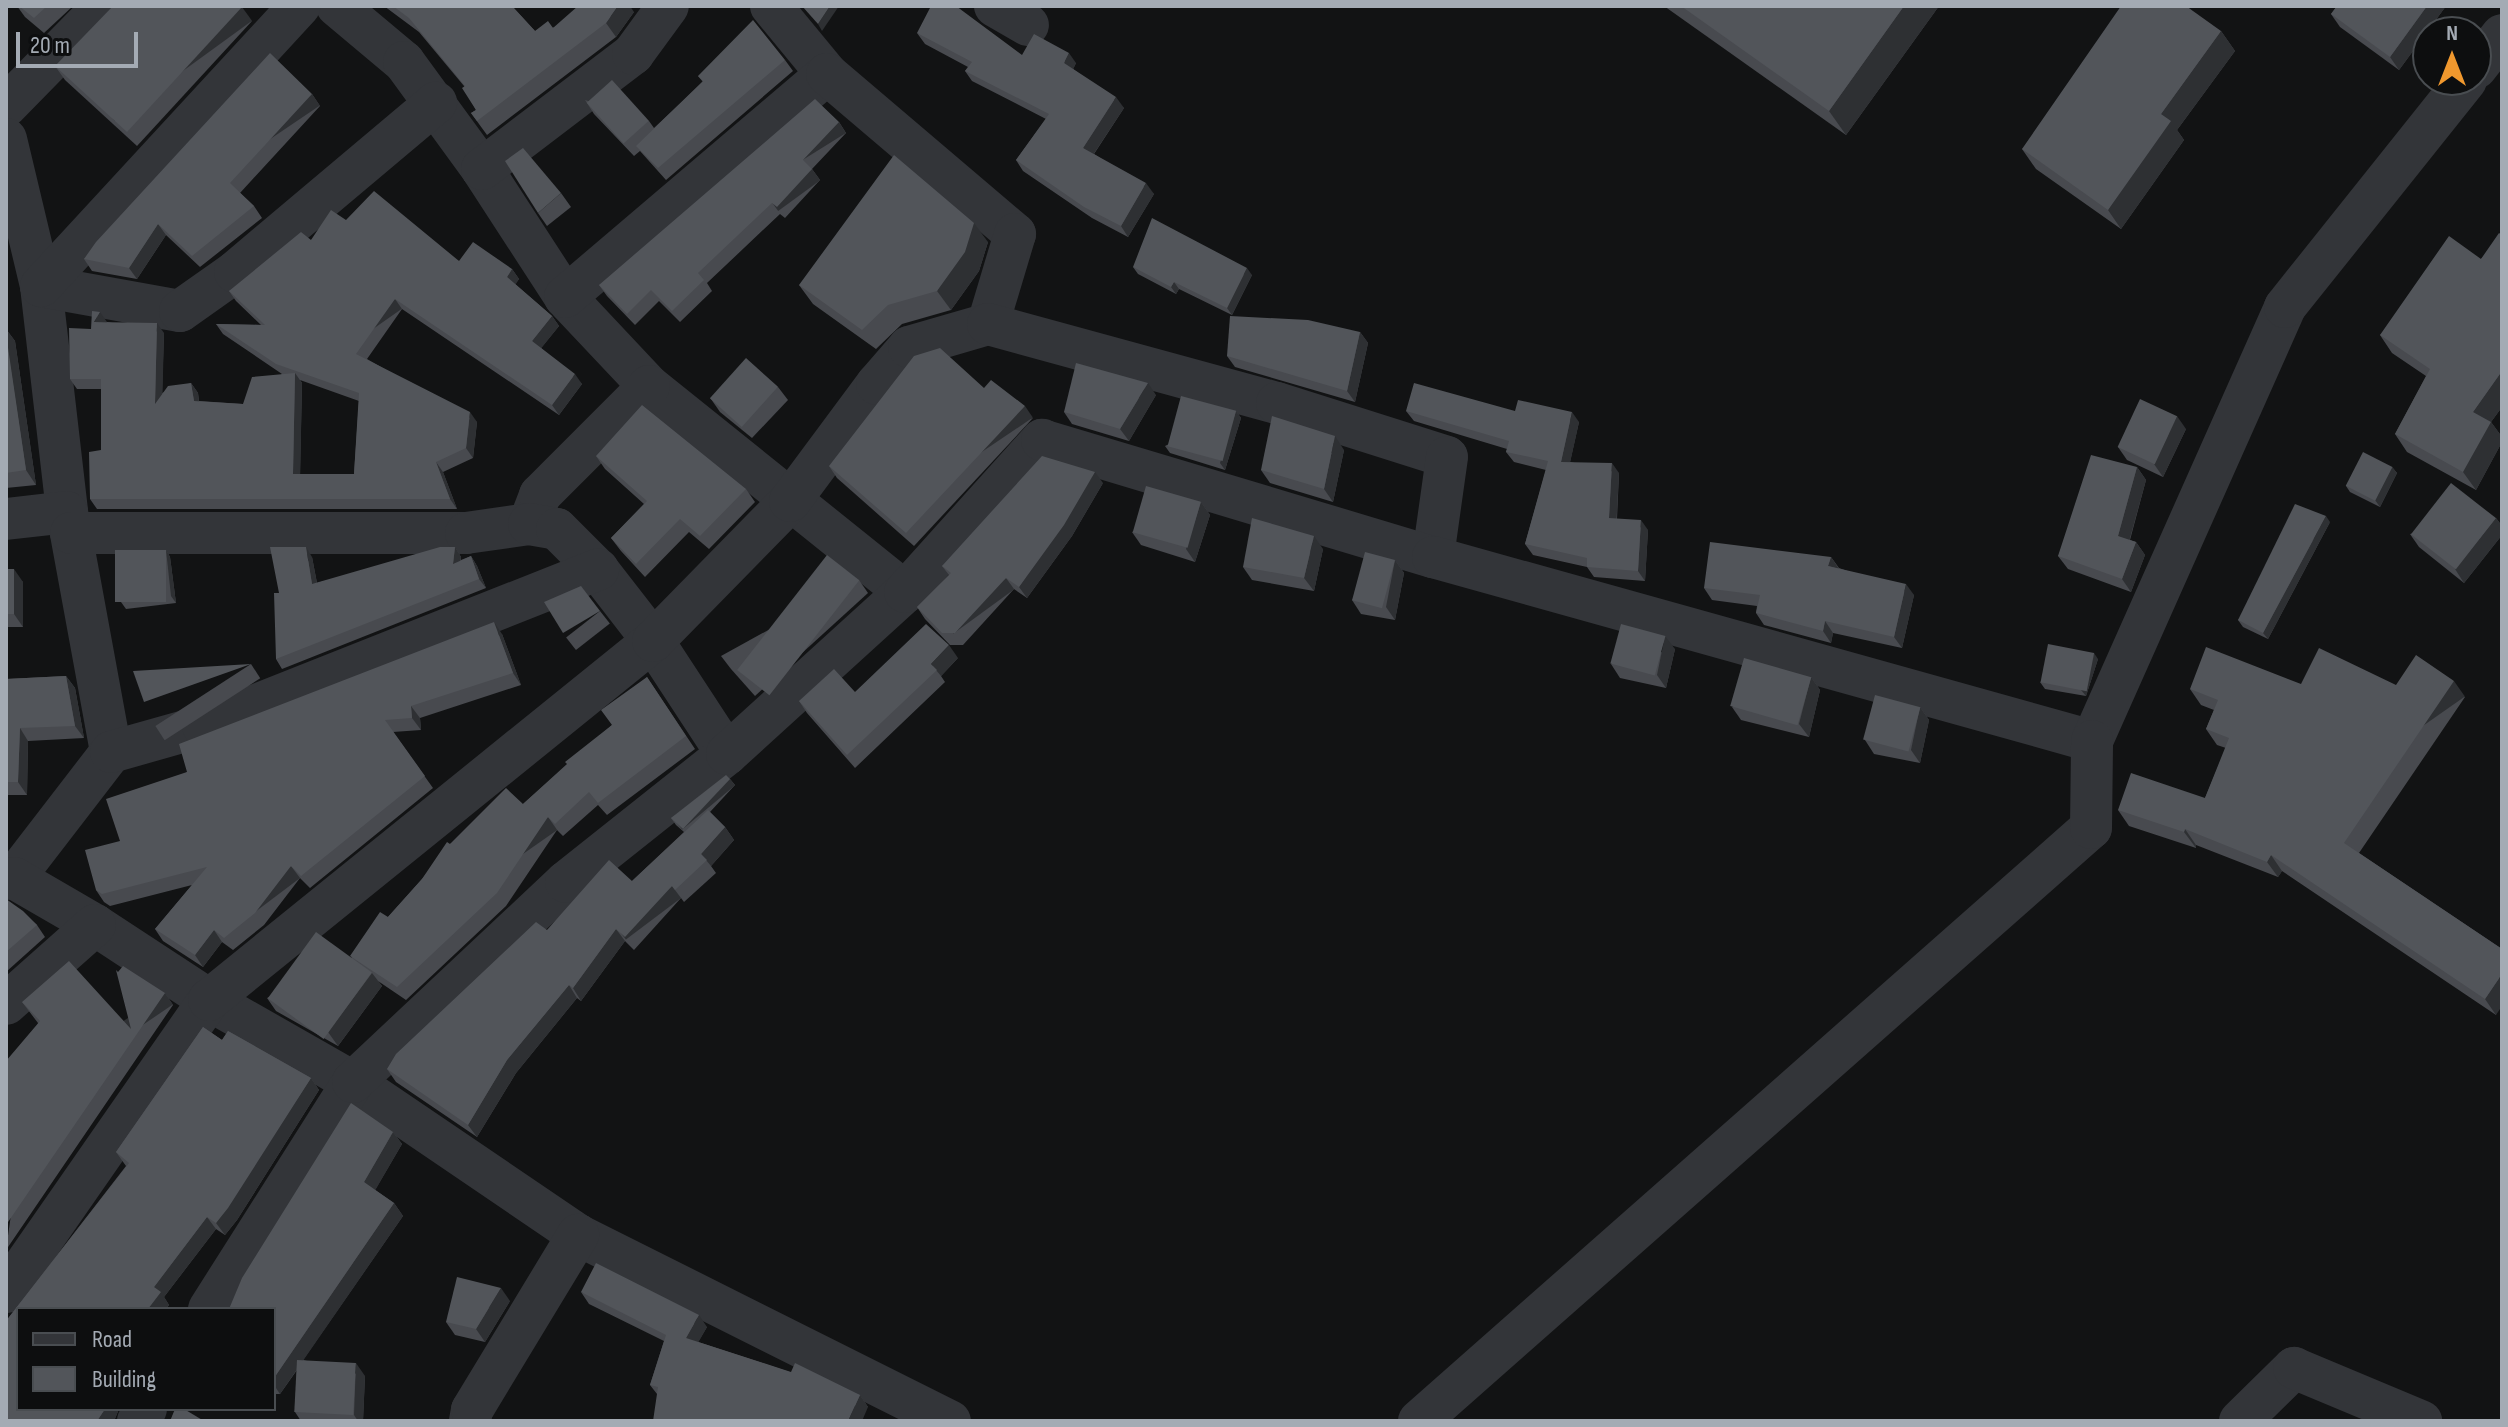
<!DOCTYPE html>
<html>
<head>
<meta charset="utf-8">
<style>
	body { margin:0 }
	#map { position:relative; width:2508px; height:1427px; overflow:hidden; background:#121314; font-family:"Sofia Sans Condensed",sans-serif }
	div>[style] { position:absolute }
	.street>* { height:42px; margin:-21px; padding:0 21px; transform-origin:21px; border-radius:21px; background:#333539 }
	.wall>* { inset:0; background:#484a4f; transform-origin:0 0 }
	.shaded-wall>* { inset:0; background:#2e3033; transform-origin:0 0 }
	.building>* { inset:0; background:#52555a; transform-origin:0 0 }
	span { translate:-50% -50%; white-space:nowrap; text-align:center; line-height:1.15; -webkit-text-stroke:7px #0d0e0f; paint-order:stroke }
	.frame { position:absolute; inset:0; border:8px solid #a4abb4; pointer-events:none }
	.legend { position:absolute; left:16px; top:1307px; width:260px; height:104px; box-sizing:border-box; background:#0d0e0f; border:2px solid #494d51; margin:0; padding:10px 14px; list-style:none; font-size:24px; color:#a4abb4 }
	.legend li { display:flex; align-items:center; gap:16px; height:40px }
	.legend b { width:40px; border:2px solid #494d51 }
	.north { position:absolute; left:2412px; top:16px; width:80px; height:80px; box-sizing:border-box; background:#0d0e0f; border:2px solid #494d51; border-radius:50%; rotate:0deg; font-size:22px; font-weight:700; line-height:32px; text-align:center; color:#a4abb4 }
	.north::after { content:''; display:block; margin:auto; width:28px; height:36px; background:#f0982e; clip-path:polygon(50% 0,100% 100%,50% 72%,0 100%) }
	.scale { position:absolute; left:16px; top:32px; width:122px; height:36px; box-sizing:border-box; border:4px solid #a4abb4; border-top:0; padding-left:10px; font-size:24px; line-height:28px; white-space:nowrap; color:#a4abb4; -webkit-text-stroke:6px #0d0e0f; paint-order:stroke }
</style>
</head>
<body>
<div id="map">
	<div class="street">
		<i style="left:337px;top:6px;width:87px;rotate:39.9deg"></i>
		<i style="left:404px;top:62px;width:132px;rotate:53.9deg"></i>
		<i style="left:482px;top:169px;width:153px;rotate:57deg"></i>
		<i style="left:565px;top:297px;width:122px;rotate:46.7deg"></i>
		<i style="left:649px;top:386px;width:329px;rotate:38.8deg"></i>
		<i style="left:771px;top:6px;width:88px;rotate:50.5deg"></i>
		<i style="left:995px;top:6px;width:38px;rotate:30deg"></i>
		<i style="left:2476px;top:68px;width:42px;rotate:-51.8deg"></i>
		<i style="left:6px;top:106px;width:140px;rotate:-45.6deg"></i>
		<i style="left:6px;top:139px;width:151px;rotate:76.6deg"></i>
		<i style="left:41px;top:286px;width:227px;rotate:83.4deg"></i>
		<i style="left:67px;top:512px;width:244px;rotate:79.6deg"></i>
		<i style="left:482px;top:169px;width:190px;rotate:-37.3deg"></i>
		<i style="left:633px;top:54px;width:59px;rotate:-53.9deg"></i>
		<i style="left:41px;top:286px;width:141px;rotate:10.2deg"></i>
		<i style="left:180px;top:311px;width:67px;rotate:-35.3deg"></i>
		<i style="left:235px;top:272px;width:263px;rotate:-40.1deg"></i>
		<i style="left:41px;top:286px;width:381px;rotate:-47.3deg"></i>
		<i style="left:565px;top:297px;width:344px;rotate:-40.4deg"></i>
		<i style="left:827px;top:74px;width:247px;rotate:40.4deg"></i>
		<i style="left:1015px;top:234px;width:94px;rotate:106.7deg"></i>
		<i style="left:6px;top:519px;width:61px;rotate:-6.5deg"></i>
		<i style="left:529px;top:524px;width:31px;rotate:-69deg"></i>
		<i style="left:540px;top:495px;width:154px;rotate:-45deg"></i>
		<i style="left:71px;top:533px;width:395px"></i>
		<i style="left:466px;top:533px;width:64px;rotate:-8.1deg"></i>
		<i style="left:529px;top:524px;width:28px;rotate:10deg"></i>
		<i style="left:557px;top:529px;width:58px;rotate:45deg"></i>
		<i style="left:598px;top:570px;width:90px;rotate:52.2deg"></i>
		<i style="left:653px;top:641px;width:135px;rotate:56.8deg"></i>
		<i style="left:14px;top:878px;width:159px;rotate:-52.4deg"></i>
		<i style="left:111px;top:752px;width:96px;rotate:-15.8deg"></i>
		<i style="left:203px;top:726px;width:425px;rotate:-21.6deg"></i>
		<i style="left:6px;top:879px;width:8px;rotate:-7deg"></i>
		<i style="left:14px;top:878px;width:94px;rotate:30.1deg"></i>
		<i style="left:95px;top:925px;width:136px;rotate:33.3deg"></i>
		<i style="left:209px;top:1000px;width:166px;rotate:29.7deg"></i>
		<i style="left:353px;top:1082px;width:272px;rotate:34.2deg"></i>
		<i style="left:578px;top:1235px;width:416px;rotate:26.6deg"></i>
		<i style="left:6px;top:1004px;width:119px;rotate:-41.6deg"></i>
		<i style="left:6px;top:1292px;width:356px;rotate:-55.2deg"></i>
		<i style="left:209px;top:1000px;width:571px;rotate:-38.96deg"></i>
		<i style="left:653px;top:641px;width:196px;rotate:-45.6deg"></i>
		<i style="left:790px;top:501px;width:146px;rotate:-53.4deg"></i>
		<i style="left:877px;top:384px;width:49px;rotate:-49.1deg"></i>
		<i style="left:909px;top:347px;width:82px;rotate:-16.2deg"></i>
		<i style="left:988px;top:324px;width:300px;rotate:15.3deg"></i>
		<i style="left:1277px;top:403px;width:178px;rotate:17.6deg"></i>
		<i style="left:1447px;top:457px;width:101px;rotate:98deg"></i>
		<i style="left:209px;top:1309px;width:269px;rotate:-57.6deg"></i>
		<i style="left:353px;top:1082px;width:292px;rotate:-43.2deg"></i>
		<i style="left:566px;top:882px;width:206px;rotate:-38.5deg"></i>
		<i style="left:727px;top:754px;width:241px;rotate:-42.3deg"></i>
		<i style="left:905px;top:592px;width:205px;rotate:-48deg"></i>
		<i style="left:1042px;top:440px;width:408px;rotate:16.7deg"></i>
		<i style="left:1433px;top:557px;width:684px;rotate:15.6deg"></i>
		<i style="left:2092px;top:741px;width:475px;rotate:-66deg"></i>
		<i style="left:2285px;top:307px;width:290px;rotate:-51.4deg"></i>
		<i style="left:138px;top:1421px;width:14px;rotate:-56deg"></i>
		<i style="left:470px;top:1421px;width:11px;rotate:-80deg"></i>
		<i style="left:472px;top:1410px;width:205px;rotate:-58.8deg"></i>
		<i style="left:1419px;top:1421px;width:896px;rotate:-41.43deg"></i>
		<i style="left:2091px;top:828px;width:87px;rotate:-89.3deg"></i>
		<i style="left:2240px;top:1421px;width:76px;rotate:-44.5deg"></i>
		<i style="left:2294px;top:1368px;width:138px;rotate:22.7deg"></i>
	</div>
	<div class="wall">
		<i style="clip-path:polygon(17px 6px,73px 6px,44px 33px,25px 17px)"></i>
		<i style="clip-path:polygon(384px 6px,512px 6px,535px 31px,634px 12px,616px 37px,487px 135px,471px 113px,476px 110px,464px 86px,419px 32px)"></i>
		<i style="clip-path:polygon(1664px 6px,1939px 6px,1846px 135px)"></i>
		<i style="clip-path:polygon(2337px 6px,2446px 6px,2399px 70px,2340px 27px,2331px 14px)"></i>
		<i style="clip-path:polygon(252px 21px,137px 146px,65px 80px,55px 66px)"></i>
		<i style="clip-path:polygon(2221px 31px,2235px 51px,2177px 130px,2184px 140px,2121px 229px,2036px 169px,2022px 149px)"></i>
		<i style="clip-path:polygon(917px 33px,1022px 55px,1076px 63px,1073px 69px,1124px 108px,1094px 154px,1154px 194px,1128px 237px,1092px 218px,1023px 171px,1016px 160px,1046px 119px,972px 81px,965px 71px,968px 67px,925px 44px)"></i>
		<i style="clip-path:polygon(785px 60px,793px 71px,666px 180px,640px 151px,634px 156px,594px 114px,585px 100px,649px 121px,654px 128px,703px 82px,698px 76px)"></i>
		<i style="clip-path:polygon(312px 94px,320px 106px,240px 193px,254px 206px,262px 218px,200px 267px,166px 235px,137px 279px,92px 271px,84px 259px)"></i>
		<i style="clip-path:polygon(839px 122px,846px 133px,812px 169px,820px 180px,785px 218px,780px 214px,707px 283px,712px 291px,680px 322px,659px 301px,635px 325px,607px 296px,599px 285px)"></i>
		<i style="clip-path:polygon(561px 193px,571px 207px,547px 226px,538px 213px)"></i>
		<i style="clip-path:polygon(evenodd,346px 220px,459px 261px,512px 269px,519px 279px,515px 284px,552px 316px,559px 326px,541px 348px,582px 384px,559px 415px,402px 309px,367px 359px,477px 422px,473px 458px,443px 472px,457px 509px,97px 509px,90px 499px,101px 450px,101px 389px,77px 389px,70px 379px,107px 322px,164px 333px,162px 393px,191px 383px,198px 393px,199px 401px,243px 404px,282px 374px,223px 334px,216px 324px,261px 325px,236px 301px,229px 291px,311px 240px,346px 220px,300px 380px,359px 401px,354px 474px,300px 474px,302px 383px,300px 380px)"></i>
		<i style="clip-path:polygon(2502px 235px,2502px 407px,2491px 422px,2502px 437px,2502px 442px,2476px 490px,2407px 452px,2395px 434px,2426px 376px,2392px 353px,2380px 335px,2481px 259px)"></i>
		<i style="clip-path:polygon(988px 242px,979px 271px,951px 310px,902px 324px,876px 349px,813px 304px,799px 285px)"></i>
		<i style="clip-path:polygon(1133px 267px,1252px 275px,1232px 315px,1179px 289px,1176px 294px,1138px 274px)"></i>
		<i style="clip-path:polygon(6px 326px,6px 329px,15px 341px,36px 485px,6px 488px)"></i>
		<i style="clip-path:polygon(1360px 332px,1368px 343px,1355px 402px,1235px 367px,1227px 356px)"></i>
		<i style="clip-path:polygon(778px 387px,788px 400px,752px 438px,720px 412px,711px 399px)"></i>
		<i style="clip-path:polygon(1156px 395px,1129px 441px,1072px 424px,1064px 412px)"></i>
		<i style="clip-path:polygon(1236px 411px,1241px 418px,1225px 470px,1170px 453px,1165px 446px)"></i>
		<i style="clip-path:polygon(1406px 411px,1515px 411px,1579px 422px,1570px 462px,1619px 473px,1617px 519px,1648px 530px,1645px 581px,1594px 577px,1587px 567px,1533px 555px,1525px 544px,1546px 470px,1514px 462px,1506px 452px,1507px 449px,1414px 421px)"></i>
		<i style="clip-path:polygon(1033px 418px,914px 546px,837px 478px,829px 466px)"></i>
		<i style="clip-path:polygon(2186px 429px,2163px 477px,2127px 460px,2118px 447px)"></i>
		<i style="clip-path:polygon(1344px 450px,1333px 502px,1270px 483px,1261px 470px)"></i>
		<i style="clip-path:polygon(596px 456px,746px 489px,755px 502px,709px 549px,689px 532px,645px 577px,621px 551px,611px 538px,644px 504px,605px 469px)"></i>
		<i style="clip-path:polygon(2137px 467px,2146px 480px,2130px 540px,2136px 542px,2145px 555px,2131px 592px,2068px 569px,2058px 556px)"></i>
		<i style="clip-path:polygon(2392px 467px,2397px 473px,2380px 507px,2350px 492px,2346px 486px)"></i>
		<i style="clip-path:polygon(1103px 483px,1072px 536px,1027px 598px,1014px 589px,963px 645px,950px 645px,925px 619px,917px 607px,949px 575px,942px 566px)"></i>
		<i style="clip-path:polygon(1201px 502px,1210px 515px,1195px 562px,1141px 545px,1132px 532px)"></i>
		<i style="clip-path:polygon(2496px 518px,2502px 526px,2502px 535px,2464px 583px,2419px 547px,2410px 534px)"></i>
		<i style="clip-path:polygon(2330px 522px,2268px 639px,2243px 627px,2238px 620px)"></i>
		<i style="clip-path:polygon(455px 547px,461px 557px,461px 560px,471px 556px,477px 566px,486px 588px,282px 669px,276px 659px,279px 593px,312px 557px,317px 583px)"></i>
		<i style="clip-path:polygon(1323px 549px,1314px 591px,1252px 580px,1243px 567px)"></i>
		<i style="clip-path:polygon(166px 550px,170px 557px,176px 603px,126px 609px,121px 602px)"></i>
		<i style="clip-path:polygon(1831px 557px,1839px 568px,1914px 595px,1902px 648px,1833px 633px,1831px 643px,1764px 625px,1756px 613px,1757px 606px,1712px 600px,1704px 588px)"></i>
		<i style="clip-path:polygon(1395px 560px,1404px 573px,1395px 620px,1361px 614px,1352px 600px)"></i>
		<i style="clip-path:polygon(6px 569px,23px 582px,23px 627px,6px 627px)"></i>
		<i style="clip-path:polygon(859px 580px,868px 593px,755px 696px,731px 669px,721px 656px)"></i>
		<i style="left:600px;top:611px;width:16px;height:43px;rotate:52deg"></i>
		<i style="clip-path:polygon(502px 634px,521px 685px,420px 718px,421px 730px,393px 732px,433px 788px,310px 888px,300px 878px,264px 925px,233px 950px,222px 942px,203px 967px,163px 941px,155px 929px,192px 885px,110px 906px,104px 902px,96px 890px,120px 841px,187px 772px)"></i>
		<i style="clip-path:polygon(1675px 649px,1666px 688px,1620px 678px,1611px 664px)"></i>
		<i style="clip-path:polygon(958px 658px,941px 676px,945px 682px,855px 768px,807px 713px,799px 701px,855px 692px)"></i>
		<i style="clip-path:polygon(2098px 659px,2086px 696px,2045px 689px,2040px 682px)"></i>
		<i style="left:251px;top:664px;width:17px;height:114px;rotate:57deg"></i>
		<i style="clip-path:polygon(66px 676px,75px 688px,84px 738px,28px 741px,27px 795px,6px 795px,6px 679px)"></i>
		<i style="clip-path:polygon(647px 677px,695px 749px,607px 815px,598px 805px,563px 836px,557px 830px,506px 906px,406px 1000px,378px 981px,382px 986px,338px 1046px,276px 1011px,267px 998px,351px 958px,422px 879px,450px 844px,523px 804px,612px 725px)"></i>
		<i style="clip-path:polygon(1811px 677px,1820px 690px,1809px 737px,1741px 720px,1732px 707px)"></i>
		<i style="clip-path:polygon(2301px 684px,2396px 685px,2465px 697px,2359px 853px,2502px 949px,2496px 1015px,2282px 871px,2278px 877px,2196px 845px,2196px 848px,2129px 826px,2118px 810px,2205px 798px,2226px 748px,2217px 745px,2206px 729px,2214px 710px,2201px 705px,2190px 689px)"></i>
		<i style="clip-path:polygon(1920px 707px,1929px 720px,1920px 763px,1874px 754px,1865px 740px)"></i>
		<i style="clip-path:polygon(730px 779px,735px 785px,710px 812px,725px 827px,734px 840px,711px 866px,716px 873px,684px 902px,681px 898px,634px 950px,625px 941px,581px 1001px,577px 998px,516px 1073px,477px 1137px,396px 1082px,387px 1069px,547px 930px,632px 881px,684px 832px,676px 825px,671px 818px)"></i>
		<i style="clip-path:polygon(6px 899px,37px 925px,45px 937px,6px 972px)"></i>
		<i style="clip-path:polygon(165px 993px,173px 1005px,6px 1250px,38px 1023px,22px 1002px,131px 1029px)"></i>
		<i style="clip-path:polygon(203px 1027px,222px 1040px,228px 1031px,311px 1078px,319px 1090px,237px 1220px,225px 1235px,216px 1229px,164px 1297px,169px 1305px,166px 1309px,18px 1309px,18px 1409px,119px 1409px,114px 1421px,6px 1421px,6px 1321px,126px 1166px,116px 1152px)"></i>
		<i style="clip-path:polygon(393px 1132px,402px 1144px,375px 1190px,394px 1203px,403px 1216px,303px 1360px,365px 1376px,363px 1421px,301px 1421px,295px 1412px,297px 1370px,280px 1394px,274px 1394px,274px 1309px)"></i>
		<i style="clip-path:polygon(581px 1292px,707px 1327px,698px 1342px,860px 1395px,868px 1407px,657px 1394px,650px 1385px,664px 1341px,589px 1304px)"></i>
		<i style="clip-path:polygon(510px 1301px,485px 1342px,455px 1335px,446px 1322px)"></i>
	</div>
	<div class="shaded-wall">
		<i style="clip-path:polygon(618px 6px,630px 6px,634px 12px,616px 37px,606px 23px)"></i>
		<i style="clip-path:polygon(830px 6px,839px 6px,822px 31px,818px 24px)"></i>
		<i style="clip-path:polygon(1904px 6px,1939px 6px,1846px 135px,1829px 111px)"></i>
		<i style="clip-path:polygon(2427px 6px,2446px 6px,2399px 70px,2390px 57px)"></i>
		<i style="left:242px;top:7px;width:17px;height:170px;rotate:54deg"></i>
		<i style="clip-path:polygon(2221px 31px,2235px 51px,2177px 130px,2184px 140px,2121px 229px,2108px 210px,2161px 114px)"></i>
		<i style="clip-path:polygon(1069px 53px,1076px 63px,1071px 74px,1064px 63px)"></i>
		<i style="left:312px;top:94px;width:14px;height:121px;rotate:56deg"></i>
		<i style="clip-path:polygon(1116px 97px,1124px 108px,1091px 158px,1083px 148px)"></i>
		<i style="left:839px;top:122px;width:13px;height:52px;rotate:58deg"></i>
		<i style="left:812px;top:169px;width:14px;height:52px;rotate:54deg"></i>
		<i style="clip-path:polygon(1146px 183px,1154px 194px,1128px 237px,1121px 226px)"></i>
		<i style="clip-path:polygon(974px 223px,988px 242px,979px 271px,951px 310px,937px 291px)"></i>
		<i style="clip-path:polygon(158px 224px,166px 235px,137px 279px,129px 268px)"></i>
		<i style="clip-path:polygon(1247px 268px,1252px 275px,1232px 315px,1227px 308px)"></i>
		<i style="clip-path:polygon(512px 269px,519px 279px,514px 287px,507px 277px)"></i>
		<i style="clip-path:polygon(1174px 282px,1179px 289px,1176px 294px,1171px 287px)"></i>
		<i style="left:395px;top:299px;width:12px;height:67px;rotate:55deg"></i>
		<i style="clip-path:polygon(100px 312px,107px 322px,94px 322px)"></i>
		<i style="clip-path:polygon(552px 316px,559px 326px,539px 351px,532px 341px)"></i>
		<i style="clip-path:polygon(157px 323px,164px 333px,162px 414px,155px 404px)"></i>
		<i style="clip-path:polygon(6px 326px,6px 329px,15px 341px,36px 485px,26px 470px,6px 338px)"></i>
		<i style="clip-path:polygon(1360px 332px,1368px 343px,1355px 402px,1347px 391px)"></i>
		<i style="clip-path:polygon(2502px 371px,2502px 407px,2491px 422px,2502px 437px,2502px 442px,2476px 490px,2463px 472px,2473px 412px)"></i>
		<i style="clip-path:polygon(295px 373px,302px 383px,300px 484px,293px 474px)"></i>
		<i style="clip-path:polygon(575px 374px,582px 384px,559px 415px,552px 405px)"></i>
		<i style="clip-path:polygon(191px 383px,198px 393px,200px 411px,194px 401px)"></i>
		<i style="clip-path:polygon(1148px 383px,1156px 395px,1129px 441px,1120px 429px)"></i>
		<i style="left:1025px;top:406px;width:14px;height:174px;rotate:56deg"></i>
		<i style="clip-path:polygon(1236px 411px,1241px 418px,1225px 470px,1220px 463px)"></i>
		<i style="clip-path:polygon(470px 412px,477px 422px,473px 458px,466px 448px)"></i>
		<i style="clip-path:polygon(1572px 412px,1579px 422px,1568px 472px,1561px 462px)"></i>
		<i style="clip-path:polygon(2177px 416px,2186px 429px,2163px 477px,2154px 464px)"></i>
		<i style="clip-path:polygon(1335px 436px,1344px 450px,1333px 502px,1324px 489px)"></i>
		<i style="clip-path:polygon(436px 462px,443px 472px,457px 509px,450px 499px)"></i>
		<i style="clip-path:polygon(1612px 463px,1619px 473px,1616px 529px,1609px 518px)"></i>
		<i style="clip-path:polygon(2137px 467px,2146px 480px,2127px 549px,2118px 536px)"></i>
		<i style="clip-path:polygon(2392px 467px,2397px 473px,2380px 507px,2375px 500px)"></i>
		<i style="clip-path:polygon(1095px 472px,1103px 483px,1072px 536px,1027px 598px,1019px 587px)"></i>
		<i style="clip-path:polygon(1201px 502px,1210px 515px,1195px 562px,1186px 549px)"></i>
		<i style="clip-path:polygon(2326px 516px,2330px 522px,2268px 639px,2263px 633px)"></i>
		<i style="clip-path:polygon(2496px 518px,2502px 526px,2502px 535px,2464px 583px,2455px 569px)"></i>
		<i style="clip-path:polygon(1641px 520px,1648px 530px,1645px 581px,1638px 571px)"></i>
		<i style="clip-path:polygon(1314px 536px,1323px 549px,1314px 591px,1304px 578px)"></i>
		<i style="clip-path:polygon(2136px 542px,2145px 555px,2131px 592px,2122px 579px)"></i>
		<i style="clip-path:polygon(306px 547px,312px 557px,319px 594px,312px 584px)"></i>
		<i style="clip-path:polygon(455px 547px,461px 557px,459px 574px,453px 564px)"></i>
		<i style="clip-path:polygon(166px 550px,170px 557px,176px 603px,171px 596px)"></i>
		<i style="clip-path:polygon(471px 556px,477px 566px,486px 588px,479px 579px)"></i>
		<i style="clip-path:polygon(1831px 557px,1839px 569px,1828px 566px)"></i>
		<i style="clip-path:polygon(1395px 560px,1404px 573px,1395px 620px,1386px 607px)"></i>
		<i style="clip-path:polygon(14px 569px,23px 582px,23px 627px,14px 614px)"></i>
		<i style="left:1006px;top:578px;width:14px;height:75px;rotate:54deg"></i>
		<i style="clip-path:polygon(1906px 584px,1914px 595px,1902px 648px,1894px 637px)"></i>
		<i style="clip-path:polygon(1825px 621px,1833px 633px,1831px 643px,1823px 631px)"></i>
		<i style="clip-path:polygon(494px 622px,502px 634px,521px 685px,513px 673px)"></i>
		<i style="clip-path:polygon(1665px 636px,1675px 649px,1666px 688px,1657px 675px)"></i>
		<i style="clip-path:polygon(949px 645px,958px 658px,941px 676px,931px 664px)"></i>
		<i style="clip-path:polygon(2094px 653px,2098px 659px,2086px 696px,2081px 690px)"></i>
		<i style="clip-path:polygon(66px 676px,75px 688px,84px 738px,75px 726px)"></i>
		<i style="clip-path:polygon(1811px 677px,1820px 690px,1809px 737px,1799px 724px)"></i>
		<i style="left:2454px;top:681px;width:19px;height:196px;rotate:55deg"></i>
		<i style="clip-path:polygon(411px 706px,420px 718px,421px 730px,412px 718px)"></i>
		<i style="clip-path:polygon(1920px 707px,1929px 720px,1920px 763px,1911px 750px)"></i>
		<i style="clip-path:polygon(20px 728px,28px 741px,27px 795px,18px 782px)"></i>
		<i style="left:730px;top:779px;width:8px;height:69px;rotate:50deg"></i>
		<i style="left:548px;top:817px;width:16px;height:92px;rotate:55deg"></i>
		<i style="clip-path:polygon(725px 827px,734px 840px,711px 866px,701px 854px)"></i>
		<i style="clip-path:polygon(2185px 829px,2196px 845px,2196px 848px,2184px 832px)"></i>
		<i style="clip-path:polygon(2271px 855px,2282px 871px,2278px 877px,2267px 862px)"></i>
		<i style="left:291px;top:866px;width:15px;height:59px;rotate:53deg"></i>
		<i style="left:672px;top:886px;width:15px;height:69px;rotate:53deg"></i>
		<i style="clip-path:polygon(616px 929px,625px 941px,581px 1001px,573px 988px)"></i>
		<i style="clip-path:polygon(214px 930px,222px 942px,203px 967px,195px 955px)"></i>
		<i style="clip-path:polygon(372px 973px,382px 986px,338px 1046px,328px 1032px)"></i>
		<i style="clip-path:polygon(2502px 974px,2502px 1006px,2496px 1015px,2485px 999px)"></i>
		<i style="clip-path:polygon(569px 985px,577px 998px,516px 1073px,477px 1137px,468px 1125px,507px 1060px)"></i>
		<i style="left:165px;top:993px;width:14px;height:281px;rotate:56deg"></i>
		<i style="clip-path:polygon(311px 1078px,319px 1090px,237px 1220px,225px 1235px,216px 1223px)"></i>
		<i style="clip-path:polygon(393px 1132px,402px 1144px,373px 1194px,364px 1182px)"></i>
		<i style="clip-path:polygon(394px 1203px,403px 1216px,280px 1394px,274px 1385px,274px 1378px)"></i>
		<i style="clip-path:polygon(207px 1217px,216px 1229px,164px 1297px,169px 1305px,166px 1309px,148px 1309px,154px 1287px)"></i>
		<i style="clip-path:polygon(501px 1288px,510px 1301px,485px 1342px,476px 1329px)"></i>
		<i style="clip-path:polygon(699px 1315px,707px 1327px,694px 1350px,686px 1338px)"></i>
		<i style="clip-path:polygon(356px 1363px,365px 1376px,363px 1421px,358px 1421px,354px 1415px)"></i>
		<i style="clip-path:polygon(860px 1395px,868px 1407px,862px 1421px,848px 1421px)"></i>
		<i style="clip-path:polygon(105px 1409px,119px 1409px,114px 1421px,97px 1421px)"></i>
	</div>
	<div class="building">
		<i style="clip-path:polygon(19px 6px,47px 6px,34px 18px)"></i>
		<i style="clip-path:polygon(113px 6px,241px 6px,242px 7px,127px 132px,55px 66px)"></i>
		<i style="clip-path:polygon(393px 6px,512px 6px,535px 31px,548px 21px,553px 28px,578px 6px,618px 6px,606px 23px,477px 121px,471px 113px,476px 110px,462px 88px,465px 86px,409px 18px)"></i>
		<i style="clip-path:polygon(802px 6px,830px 6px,818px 24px)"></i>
		<i style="clip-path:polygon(931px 6px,956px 6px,1022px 55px,1034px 34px,1069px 53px,1064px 63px,1116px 97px,1083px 148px,1146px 183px,1121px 226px,1084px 207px,1016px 160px,1049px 114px,965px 71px,972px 62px,917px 33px)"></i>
		<i style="clip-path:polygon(1681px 6px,1904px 6px,1829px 111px)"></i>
		<i style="clip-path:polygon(2121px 6px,2186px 6px,2221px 31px,2161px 114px,2171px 121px,2108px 210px,2022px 149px)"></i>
		<i style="clip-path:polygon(2337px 6px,2427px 6px,2390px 57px,2331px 14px)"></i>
		<i style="clip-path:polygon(753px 20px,785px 60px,658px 168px,636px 146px,703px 81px,698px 76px)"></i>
		<i style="clip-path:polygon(270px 53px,312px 94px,230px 183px,254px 206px,192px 256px,158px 224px,129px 268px,84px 259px,96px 242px)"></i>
		<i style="left:612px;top:80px;width:55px;height:34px;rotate:48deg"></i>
		<i style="clip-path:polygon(815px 99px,839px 122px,803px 160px,812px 169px,777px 207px,772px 203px,698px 273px,704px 280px,672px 311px,651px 290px,627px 314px,599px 285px)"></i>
		<i style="clip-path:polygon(523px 148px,561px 193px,538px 213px,505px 161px)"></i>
		<i style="clip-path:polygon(894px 155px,974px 223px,965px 252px,937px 291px,888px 305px,862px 330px,799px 285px)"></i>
		<i style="clip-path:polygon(374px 191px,459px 261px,473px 242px,512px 269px,507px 277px,552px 316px,532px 341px,575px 374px,552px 405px,395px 299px,356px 354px,470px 412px,466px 448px,436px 462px,450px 499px,90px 499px,89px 452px,101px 450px,101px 379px,70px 379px,69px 328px,91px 329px,92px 311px,100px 312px,94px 322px,157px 323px,155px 404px,168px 386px,191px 383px,194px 401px,243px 404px,252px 377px,295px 373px,293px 474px,354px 474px,359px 393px,276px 364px,216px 324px,265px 325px,229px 291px,301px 232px,311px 240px,331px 210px,346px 220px)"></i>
		<i style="clip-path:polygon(1152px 218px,1247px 268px,1227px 308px,1174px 282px,1171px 287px,1133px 267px)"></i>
		<i style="clip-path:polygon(2499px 233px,2502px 235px,2502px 371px,2473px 412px,2491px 422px,2463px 472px,2395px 434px,2430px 369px,2380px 335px,2449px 236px,2481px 259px)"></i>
		<i style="clip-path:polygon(1230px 316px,1308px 320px,1360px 332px,1347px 391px,1227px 356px)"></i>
		<i style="clip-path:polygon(6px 334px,26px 470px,6px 473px)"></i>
		<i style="clip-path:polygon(940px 348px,984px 388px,991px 380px,1025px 406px,906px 533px,829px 466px,914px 356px)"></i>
		<i style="left:746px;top:358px;width:43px;height:54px;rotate:42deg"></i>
		<i style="clip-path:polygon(1076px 363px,1148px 383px,1120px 429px,1064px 412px)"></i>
		<i style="clip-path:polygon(1414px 383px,1515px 411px,1518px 400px,1572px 412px,1561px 462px,1612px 463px,1609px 518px,1641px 520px,1638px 571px,1587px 567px,1587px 558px,1525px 544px,1548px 461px,1506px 452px,1509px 441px,1406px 411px)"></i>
		<i style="left:1181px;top:396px;width:57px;height:52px;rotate:15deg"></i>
		<i style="left:2140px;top:399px;width:41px;height:53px;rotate:25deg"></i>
		<i style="clip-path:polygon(642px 405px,746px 489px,700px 536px,680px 519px,636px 564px,611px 538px,647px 501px,596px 456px)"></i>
		<i style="clip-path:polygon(1272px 416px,1335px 436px,1324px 489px,1261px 470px)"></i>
		<i style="left:2363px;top:452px;width:33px;height:38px;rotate:27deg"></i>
		<i style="clip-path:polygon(2091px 455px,2137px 467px,2118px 536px,2136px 542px,2122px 579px,2058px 556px)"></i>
		<i style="clip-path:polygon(1042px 456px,1095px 472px,1064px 525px,1019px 587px,1006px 578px,955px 633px,942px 633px,917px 607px,951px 573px,942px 566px)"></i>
		<i style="left:2451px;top:483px;width:57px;height:65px;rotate:38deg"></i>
		<i style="left:1146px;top:486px;width:57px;height:48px;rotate:16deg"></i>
		<i style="clip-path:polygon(2295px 504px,2326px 516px,2263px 633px,2238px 620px)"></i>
		<i style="clip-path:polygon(1252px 518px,1314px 536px,1304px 578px,1243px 567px)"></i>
		<i style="clip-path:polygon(1710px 542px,1831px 557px,1828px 566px,1906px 584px,1894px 637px,1825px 621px,1823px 631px,1756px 613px,1760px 595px,1704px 588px)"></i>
		<i style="clip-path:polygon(270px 547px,306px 547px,312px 584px,440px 547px,455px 547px,453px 564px,471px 556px,479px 579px,276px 659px,274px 593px,279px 593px)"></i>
		<i style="left:115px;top:550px;width:51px;height:52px"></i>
		<i style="left:1365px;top:552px;width:31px;height:50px;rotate:15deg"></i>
		<i style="left:827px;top:555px;width:41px;height:146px;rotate:38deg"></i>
		<i style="left:6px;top:569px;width:8px;height:45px"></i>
		<i style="clip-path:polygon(581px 586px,600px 611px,563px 633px,544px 602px)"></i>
		<i style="clip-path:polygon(494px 622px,513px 673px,411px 706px,412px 718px,385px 720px,425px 776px,301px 876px,291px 866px,255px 913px,224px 938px,214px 930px,195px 955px,155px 929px,207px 867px,102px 894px,96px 890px,85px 850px,120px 841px,106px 799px,187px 772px,179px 744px)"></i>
		<i style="clip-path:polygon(926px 624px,949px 645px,931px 664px,937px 670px,847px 755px,799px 701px,834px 669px,855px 692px)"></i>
		<i style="left:1621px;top:624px;width:46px;height:41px;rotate:15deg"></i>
		<i style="left:2048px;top:644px;width:47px;height:39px;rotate:11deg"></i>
		<i style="clip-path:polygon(2206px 647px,2301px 684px,2319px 648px,2396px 685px,2416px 655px,2454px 681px,2344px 843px,2502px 949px,2502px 974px,2485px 999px,2271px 855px,2267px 862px,2185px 829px,2184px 832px,2118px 810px,2131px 773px,2205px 798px,2229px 738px,2206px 729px,2218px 700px,2190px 689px)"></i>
		<i style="left:1744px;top:658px;width:70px;height:50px;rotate:16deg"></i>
		<i style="clip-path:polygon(251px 664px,144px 702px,133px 671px)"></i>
		<i style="clip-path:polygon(66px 676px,75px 726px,20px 728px,18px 782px,6px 782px,6px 679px)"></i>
		<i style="clip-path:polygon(647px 677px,686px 736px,598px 803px,589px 792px,555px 824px,548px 817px,497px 893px,397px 987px,350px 956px,380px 912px,388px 917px,422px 879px,447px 842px,450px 844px,506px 788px,523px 804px,567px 764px,565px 762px,612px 725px,601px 710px)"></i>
		<i style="left:1875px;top:695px;width:47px;height:46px;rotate:15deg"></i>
		<i style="clip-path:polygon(726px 775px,730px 779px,683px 829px,671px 818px)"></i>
		<i style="clip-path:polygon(708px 810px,725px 827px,701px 854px,707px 860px,675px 890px,672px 886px,625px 937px,616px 929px,573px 988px,569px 985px,507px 1060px,468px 1125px,387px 1069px,396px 1054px,536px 922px,547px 930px,609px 860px,632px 881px)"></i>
		<i style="clip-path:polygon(6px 899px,23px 911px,37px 925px,6px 952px)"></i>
		<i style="left:316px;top:932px;width:69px;height:82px;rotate:36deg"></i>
		<i style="clip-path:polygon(69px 961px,131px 1029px,116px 970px,118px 972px,123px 966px,165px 993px,6px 1225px,6px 1061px,40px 1021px,22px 1002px)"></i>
		<i style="clip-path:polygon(203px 1027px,222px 1040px,228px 1031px,311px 1078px,228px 1208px,216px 1223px,207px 1217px,154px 1287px,161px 1292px,148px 1309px,18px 1309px,18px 1409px,105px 1409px,97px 1421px,6px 1421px,6px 1321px,129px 1163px,116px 1152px)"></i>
		<i style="clip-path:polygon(351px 1103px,393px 1132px,364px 1182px,394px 1203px,274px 1378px,274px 1309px,229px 1309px,242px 1278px)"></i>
		<i style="clip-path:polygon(596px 1263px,699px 1315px,686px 1338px,791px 1372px,795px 1363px,860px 1395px,848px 1421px,653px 1421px,658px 1387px,650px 1385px,666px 1335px,581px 1292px)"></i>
		<i style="clip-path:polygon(457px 1277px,501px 1288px,476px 1329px,446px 1322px)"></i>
		<i style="left:297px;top:1360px;width:59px;height:52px;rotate:3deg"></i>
		<i style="clip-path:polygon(175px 1409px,184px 1409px,204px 1421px,170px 1421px)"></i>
	</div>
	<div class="frame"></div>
	<ul class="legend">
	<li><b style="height:10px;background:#333539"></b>Road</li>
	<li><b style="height:22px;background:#52555a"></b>Building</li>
	</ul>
	<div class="north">N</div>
	<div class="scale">20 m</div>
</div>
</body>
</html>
